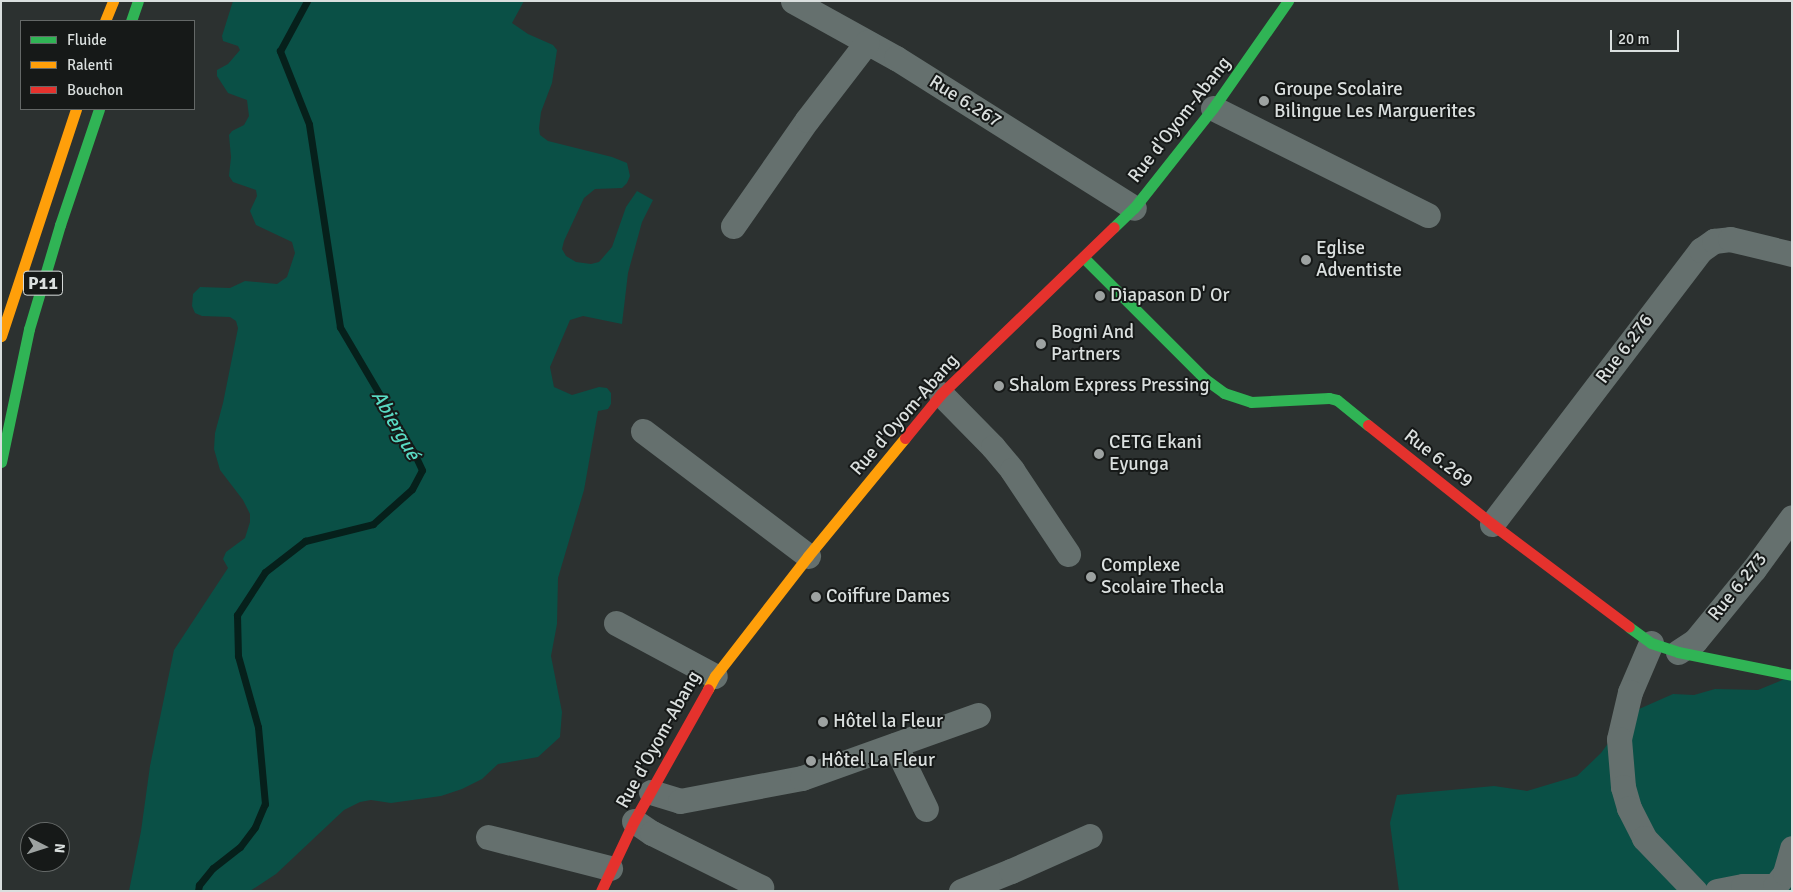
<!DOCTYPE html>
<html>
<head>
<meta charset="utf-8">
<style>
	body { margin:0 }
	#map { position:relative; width:1793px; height:892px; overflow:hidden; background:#2c3130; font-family:Signika,sans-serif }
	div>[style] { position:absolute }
	.green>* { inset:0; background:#0a5046 }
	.stream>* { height:7px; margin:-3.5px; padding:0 3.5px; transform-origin:3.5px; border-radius:3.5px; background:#06201b }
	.street>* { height:25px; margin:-12.5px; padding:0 12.5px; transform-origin:12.5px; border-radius:12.5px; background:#65706e }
	.fast>* { height:11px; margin:-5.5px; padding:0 5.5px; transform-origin:5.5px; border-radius:5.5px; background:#30b455 }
	.slow>* { height:11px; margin:-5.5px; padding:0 5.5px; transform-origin:5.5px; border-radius:5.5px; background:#ff9f0a }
	.jam>* { height:11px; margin:-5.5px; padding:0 5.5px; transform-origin:5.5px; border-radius:5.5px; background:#e5322d }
	.dots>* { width:14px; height:14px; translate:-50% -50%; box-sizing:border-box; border:2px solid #161918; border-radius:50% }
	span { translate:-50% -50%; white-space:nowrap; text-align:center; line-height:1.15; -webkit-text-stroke:4px #161918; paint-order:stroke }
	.shield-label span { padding:1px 4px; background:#161918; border:1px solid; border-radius:4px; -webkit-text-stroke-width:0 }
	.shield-label { font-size:18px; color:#dadfde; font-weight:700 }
	.poi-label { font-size:19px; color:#dadfde }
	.left { translate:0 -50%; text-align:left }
	.street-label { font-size:19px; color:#dadfde }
	.water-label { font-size:20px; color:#59dac3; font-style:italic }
	.frame { position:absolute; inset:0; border:2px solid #dadfde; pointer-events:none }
	.legend { position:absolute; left:20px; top:20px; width:175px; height:90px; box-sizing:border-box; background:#161918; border:1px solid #646867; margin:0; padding:6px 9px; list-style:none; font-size:15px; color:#dadfde }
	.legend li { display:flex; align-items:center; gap:10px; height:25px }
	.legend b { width:25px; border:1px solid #646867 }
	.north { position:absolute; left:20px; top:822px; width:50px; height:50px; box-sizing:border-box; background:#161918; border:1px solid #646867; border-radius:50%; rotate:95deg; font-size:14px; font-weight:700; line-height:20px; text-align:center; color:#dadfde }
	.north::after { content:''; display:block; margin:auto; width:18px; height:22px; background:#9da2a1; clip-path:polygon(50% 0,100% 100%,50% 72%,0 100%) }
	.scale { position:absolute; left:1610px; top:30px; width:69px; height:22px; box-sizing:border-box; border:2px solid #dadfde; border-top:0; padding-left:6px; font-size:15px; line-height:18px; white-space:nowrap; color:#dadfde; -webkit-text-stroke:4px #161918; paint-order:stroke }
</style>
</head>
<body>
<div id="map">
	<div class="green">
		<i style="clip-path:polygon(233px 1px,524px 1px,512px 23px,528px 34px,553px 45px,557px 50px,552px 83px,541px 112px,539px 128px,540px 135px,548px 141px,612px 157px,627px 163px,630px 176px,627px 183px,622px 188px,595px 189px,584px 198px,564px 241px,562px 249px,566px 256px,576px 262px,591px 264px,599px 262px,612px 247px,626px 207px,637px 191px,653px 200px,642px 222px,628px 273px,622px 324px,583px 316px,570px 320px,550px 367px,554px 387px,572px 395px,599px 387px,607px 388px,611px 393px,611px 404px,608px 409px,598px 411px,584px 490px,558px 578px,557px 624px,551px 656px,562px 712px,560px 737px,538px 757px,498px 764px,482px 779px,462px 789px,441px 796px,391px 803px,371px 800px,360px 802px,344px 810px,276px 874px,250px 891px,129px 891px,141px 831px,150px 766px,174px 650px,228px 568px,223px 559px,226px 552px,245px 538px,250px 522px,250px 514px,243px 500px,220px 470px,214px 449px,215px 433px,223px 403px,238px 328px,236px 321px,230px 317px,202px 316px,195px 313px,192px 306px,193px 294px,200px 287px,230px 288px,245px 281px,277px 284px,287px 277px,295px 253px,292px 242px,256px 225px,250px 211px,257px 196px,256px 190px,233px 182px,229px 176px,231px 157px,229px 135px,232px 131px,244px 125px,249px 116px,247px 100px,228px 93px,217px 76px,217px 70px,228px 64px,240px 50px,238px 46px,223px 41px,222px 36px)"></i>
		<i style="clip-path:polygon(1792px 676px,1792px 891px,1399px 891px,1390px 823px,1397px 795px,1494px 786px,1527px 791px,1577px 776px,1601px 753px,1630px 713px,1673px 694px,1694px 695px,1715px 689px,1758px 690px)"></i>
	</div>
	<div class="stream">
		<i style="left:198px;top:891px;width:6px;rotate:-81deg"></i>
		<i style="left:199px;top:885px;width:22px;rotate:-51deg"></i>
		<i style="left:213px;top:868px;width:34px;rotate:-38deg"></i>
		<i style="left:240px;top:847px;width:25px;rotate:-53deg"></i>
		<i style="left:255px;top:827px;width:25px;rotate:-67deg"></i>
		<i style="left:265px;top:804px;width:77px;rotate:-95.2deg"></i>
		<i style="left:258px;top:727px;width:74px;rotate:-105.7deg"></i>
		<i style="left:238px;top:656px;width:41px;rotate:-91.4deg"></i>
		<i style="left:237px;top:615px;width:51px;rotate:-56.9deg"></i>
		<i style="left:265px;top:572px;width:51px;rotate:-37.8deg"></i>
		<i style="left:305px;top:541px;width:70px;rotate:-14deg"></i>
		<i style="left:373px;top:524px;width:52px;rotate:-41.9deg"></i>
		<i style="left:412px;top:489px;width:21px;rotate:-62deg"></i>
		<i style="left:422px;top:470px;width:21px;rotate:-115deg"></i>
		<i style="left:413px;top:451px;width:144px;rotate:-120.5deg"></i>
		<i style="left:340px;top:327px;width:205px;rotate:-98.7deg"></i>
		<i style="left:309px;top:124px;width:79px;rotate:-111.7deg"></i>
		<i style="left:280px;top:51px;width:57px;rotate:-61.6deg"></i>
	</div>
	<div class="street">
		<i style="left:793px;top:1px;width:118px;rotate:29deg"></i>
		<i style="left:896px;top:58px;width:281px;rotate:32.2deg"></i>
		<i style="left:1213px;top:108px;width:240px;rotate:26.5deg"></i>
		<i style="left:733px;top:226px;width:129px;rotate:-55.1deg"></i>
		<i style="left:807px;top:120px;width:98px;rotate:-52.4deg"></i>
		<i style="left:941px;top:394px;width:74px;rotate:45.5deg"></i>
		<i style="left:993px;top:447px;width:30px;rotate:50deg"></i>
		<i style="left:1012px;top:470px;width:101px;rotate:56.3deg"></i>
		<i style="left:643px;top:431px;width:207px;rotate:37.1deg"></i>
		<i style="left:1492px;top:524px;width:345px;rotate:-52.7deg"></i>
		<i style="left:1701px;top:250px;width:16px;rotate:-35deg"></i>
		<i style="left:1714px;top:241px;width:16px;rotate:-7deg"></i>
		<i style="left:1730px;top:239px;width:64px;rotate:13.6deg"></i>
		<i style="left:616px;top:623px;width:112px;rotate:28.2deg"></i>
		<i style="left:1651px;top:643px;width:53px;rotate:113.2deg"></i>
		<i style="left:1630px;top:692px;width:48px;rotate:103.2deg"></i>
		<i style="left:1619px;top:739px;width:48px;rotate:85.2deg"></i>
		<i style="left:1623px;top:787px;width:22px;rotate:74deg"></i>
		<i style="left:1629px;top:808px;width:34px;rotate:63deg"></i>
		<i style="left:1644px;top:838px;width:74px;rotate:46.1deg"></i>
		<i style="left:1678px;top:652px;width:20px;rotate:-33deg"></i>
		<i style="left:1695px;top:641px;width:93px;rotate:-50.7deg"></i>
		<i style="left:1754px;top:569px;width:64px;rotate:-53.8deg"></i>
		<i style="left:895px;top:745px;width:71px;rotate:64.2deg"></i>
		<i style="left:651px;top:792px;width:30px;rotate:17deg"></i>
		<i style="left:680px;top:801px;width:124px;rotate:-10.7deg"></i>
		<i style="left:802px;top:778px;width:187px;rotate:-19.7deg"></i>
		<i style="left:634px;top:821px;width:22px;rotate:34deg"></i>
		<i style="left:652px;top:833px;width:122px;rotate:26.4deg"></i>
		<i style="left:488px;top:837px;width:126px;rotate:14.3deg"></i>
		<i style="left:961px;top:891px;width:54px;rotate:-21.8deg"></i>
		<i style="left:1011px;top:871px;width:86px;rotate:-23.9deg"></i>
		<i style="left:1717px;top:891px;width:26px;rotate:-11deg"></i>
		<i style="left:1743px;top:886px;width:32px"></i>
		<i style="left:1775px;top:886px;width:16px;rotate:-52deg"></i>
		<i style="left:1785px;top:873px;width:26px;rotate:-74deg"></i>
	</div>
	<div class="fast">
		<i style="left:131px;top:21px;width:21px;rotate:-71deg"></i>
		<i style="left:1114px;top:227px;width:28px;rotate:-44deg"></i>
		<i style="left:1134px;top:208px;width:127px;rotate:-51.7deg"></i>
		<i style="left:1213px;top:108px;width:131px;rotate:-55deg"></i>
		<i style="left:1084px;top:258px;width:171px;rotate:45deg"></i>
		<i style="left:1205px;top:379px;width:24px;rotate:36deg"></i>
		<i style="left:1224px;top:393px;width:28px;rotate:18deg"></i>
		<i style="left:1251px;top:402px;width:78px;rotate:-2.9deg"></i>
		<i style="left:1329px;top:398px;width:8px;rotate:14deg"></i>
		<i style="left:1337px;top:400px;width:40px;rotate:39deg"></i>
		<i style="left:1px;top:462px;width:136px;rotate:-78.1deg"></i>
		<i style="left:29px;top:329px;width:109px;rotate:-73.4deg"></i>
		<i style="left:60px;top:225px;width:122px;rotate:-71.4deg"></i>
		<i style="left:1629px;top:627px;width:27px;rotate:36deg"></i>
		<i style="left:1651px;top:643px;width:28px;rotate:18deg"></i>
		<i style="left:1678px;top:652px;width:116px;rotate:11.4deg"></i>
	</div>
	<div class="slow">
		<i style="left:105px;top:21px;width:22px;rotate:-68deg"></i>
		<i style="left:1px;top:336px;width:239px;rotate:-71.7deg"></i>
		<i style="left:708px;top:689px;width:15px;rotate:-62deg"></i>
		<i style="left:715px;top:676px;width:152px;rotate:-52.2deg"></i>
		<i style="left:808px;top:556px;width:153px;rotate:-50.6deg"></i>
	</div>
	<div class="jam">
		<i style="left:1368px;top:425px;width:159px;rotate:38.6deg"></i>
		<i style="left:1492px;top:524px;width:171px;rotate:36.9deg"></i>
		<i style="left:905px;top:438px;width:57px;rotate:-50.7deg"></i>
		<i style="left:941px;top:394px;width:240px;rotate:-44deg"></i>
		<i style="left:601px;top:891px;width:77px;rotate:-64.8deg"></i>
		<i style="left:634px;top:821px;width:151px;rotate:-60.7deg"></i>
	</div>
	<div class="dots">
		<i style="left:1264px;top:101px;background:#9da2a1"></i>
		<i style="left:1306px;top:260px;background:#9da2a1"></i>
		<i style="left:1100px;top:296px;background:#9da2a1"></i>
		<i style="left:1041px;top:344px;background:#9da2a1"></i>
		<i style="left:999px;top:386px;background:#9da2a1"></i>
		<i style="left:1099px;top:454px;background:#9da2a1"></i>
		<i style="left:1091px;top:577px;background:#9da2a1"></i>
		<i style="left:816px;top:597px;background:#9da2a1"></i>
		<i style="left:823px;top:722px;background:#9da2a1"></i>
		<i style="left:811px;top:761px;background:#9da2a1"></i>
	</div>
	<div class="shield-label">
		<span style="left:43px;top:283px">P11</span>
	</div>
	<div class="poi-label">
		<span class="left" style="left:1274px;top:101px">Groupe Scolaire<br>Bilingue Les Marguerites</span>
		<span class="left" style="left:1316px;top:260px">Eglise<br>Adventiste</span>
		<span class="left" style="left:1110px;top:296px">Diapason D' Or</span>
		<span class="left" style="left:1051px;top:344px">Bogni And<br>Partners</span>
		<span class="left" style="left:1009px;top:386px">Shalom Express Pressing</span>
		<span class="left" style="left:1109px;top:454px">CETG Ekani<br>Eyunga</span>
		<span class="left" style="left:1101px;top:577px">Complexe<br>Scolaire Thecla</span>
		<span class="left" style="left:826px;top:597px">Coiffure Dames</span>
		<span class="left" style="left:833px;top:722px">Hôtel la Fleur</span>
		<span class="left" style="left:821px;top:761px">Hôtel La Fleur</span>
	</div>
	<div class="street-label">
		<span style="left:965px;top:102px;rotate:32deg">Rue 6.267</span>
		<span style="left:1180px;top:120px;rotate:-52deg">Rue d'Oyom-Abang</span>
		<span style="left:1625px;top:349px;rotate:-53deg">Rue 6.276</span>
		<span style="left:905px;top:415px;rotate:-49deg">Rue d'Oyom-Abang</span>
		<span style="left:1438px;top:459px;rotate:38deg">Rue 6.269</span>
		<span style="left:1738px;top:587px;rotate:-51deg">Rue 6.273</span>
		<span style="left:659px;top:740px;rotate:-61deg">Rue d'Oyom-Abang</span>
	</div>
	<div class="water-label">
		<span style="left:396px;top:425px;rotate:60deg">Abiergué</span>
	</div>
	<div class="frame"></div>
	<ul class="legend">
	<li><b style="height:6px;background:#30b455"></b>Fluide</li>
	<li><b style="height:6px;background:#ff9f0a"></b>Ralenti</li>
	<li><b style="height:6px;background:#e5322d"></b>Bouchon</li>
	</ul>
	<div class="north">N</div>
	<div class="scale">20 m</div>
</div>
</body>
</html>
